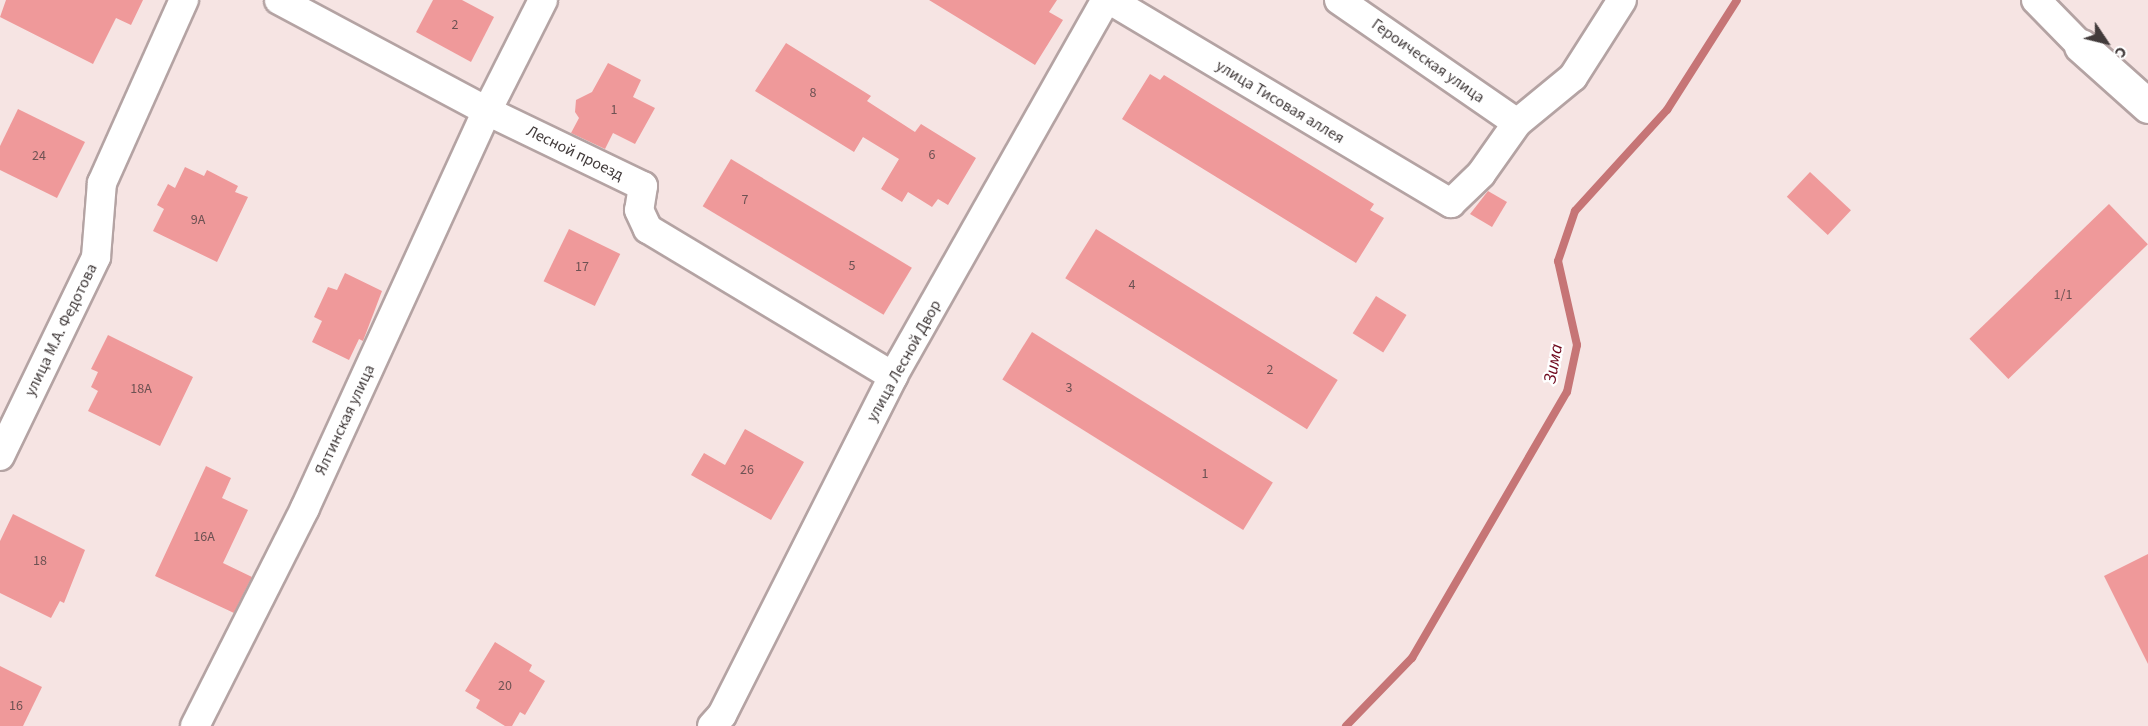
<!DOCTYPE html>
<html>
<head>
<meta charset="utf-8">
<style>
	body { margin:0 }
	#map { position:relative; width:2148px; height:726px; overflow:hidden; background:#f6e4e3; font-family:"Source Sans 3",sans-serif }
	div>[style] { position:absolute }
	.stream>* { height:8px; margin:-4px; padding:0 4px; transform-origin:4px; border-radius:4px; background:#c67576 }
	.building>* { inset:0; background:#ef999a; transform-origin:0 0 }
	.roads { filter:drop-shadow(2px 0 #b4a3a3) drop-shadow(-2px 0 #b4a3a3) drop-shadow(0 2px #b4a3a3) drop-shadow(0 -2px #b4a3a3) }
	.minor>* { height:28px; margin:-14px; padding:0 14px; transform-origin:14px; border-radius:14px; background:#fff }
	.tertiary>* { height:33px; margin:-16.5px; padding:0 16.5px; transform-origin:16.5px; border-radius:16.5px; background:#fff }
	span { translate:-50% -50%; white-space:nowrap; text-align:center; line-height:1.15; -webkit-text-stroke:4.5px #fff; paint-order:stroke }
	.number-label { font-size:14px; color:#6d5253 }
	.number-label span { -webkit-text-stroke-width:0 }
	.street-label { font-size:16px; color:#423b3b }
	.water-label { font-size:18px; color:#6e071c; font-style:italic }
	.north { position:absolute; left:2076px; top:12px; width:60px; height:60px; -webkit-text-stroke:4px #fff; paint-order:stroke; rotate:125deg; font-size:16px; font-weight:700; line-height:24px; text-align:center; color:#423b3b }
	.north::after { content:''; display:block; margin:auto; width:21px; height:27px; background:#423b3b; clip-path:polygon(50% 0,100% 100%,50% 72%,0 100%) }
</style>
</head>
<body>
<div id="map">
	<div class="stream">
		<i style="left:1346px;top:726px;width:95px;rotate:-45.9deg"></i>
		<i style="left:1412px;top:658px;width:308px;rotate:-59.8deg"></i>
		<i style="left:1567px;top:392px;width:48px;rotate:-78deg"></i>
		<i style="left:1577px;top:345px;width:86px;rotate:-102.7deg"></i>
		<i style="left:1558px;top:261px;width:53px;rotate:-71.2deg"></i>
		<i style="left:1575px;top:211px;width:137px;rotate:-47.7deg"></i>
		<i style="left:1667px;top:110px;width:130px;rotate:-57.5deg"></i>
	</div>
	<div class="building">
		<i style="clip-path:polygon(6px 0,143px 0,131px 25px,116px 18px,93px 64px,0 17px)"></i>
		<i style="clip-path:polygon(433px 0,462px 0,494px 17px,471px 62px,416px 32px)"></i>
		<i style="clip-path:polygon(929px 0,1057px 0,1049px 12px,1063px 20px,1035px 65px)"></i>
		<i style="clip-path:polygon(786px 43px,871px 96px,867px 101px,915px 132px,921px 124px,976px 158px,948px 205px,938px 199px,932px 207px,908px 192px,902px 202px,881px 189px,899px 159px,863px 137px,854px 152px,755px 91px)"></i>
		<i style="clip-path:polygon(608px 63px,641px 80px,633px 97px,655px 108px,635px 144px,613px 133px,605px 149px,571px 133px,579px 118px,575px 112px,576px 100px,592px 92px)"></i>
		<i style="clip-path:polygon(1150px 74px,1160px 80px,1164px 75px,1374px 204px,1370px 210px,1384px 218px,1356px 263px,1122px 119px)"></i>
		<i style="clip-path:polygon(18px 109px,85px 142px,57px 198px,0 170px,0 146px)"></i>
		<i style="left:731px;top:159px;width:211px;height:55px;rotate:31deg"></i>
		<i style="clip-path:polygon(185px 167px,204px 176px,207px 170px,238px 186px,235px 192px,248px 197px,217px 262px,153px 231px,164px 209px,157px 205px,168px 184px,175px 188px)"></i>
		<i style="left:1810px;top:172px;width:56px;height:34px;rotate:43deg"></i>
		<i style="clip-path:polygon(1488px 191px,1507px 202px,1492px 227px,1470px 214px)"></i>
		<i style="left:2109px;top:204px;width:56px;height:194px;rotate:46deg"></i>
		<i style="left:569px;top:229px;width:57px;height:58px;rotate:26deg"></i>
		<i style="left:1096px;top:229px;width:285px;height:58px;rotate:32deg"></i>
		<i style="clip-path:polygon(345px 273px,382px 291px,363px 341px,359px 339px,349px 360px,312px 342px,322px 321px,314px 317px,328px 287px,337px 290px)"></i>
		<i style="left:1376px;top:296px;width:36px;height:44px;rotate:32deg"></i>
		<i style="left:1032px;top:332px;width:284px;height:56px;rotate:32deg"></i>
		<i style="clip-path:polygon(108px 335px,193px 377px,160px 446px,88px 411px,98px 391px,91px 387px,98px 372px,91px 369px)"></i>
		<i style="clip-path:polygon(745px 429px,804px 462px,771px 520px,691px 475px,704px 453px,725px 465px)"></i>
		<i style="clip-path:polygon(206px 466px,231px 478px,222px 498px,248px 510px,223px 563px,252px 577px,234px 613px,155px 576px)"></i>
		<i style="clip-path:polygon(13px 514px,85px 550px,64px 603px,60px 601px,51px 618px,0 593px,0 541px)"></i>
		<i style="clip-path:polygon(2148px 554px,2148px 664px,2104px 576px)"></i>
		<i style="clip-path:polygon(495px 642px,532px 665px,529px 671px,545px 681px,525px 715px,520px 712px,512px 726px,505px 726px,476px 708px,480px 700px,465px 691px)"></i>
		<i style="clip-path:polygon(0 666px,42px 687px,23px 726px,0 726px)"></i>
	</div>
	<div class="roads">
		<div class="minor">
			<i style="left:279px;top:0;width:236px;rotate:28.1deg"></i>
			<i style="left:487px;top:111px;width:173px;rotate:25.7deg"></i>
			<i style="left:643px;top:186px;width:24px;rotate:99deg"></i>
			<i style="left:639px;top:210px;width:21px;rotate:65deg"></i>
			<i style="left:648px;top:229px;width:286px;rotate:31deg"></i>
			<i style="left:1110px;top:0;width:397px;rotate:30.8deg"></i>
			<i style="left:1451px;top:203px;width:42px;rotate:-44deg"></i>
			<i style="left:1481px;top:174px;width:62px;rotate:-54.8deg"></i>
			<i style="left:1517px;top:123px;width:72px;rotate:-39.4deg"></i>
			<i style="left:1573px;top:77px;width:91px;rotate:-57.5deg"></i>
			<i style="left:1339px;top:0;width:216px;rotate:34.6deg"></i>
			<i style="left:2036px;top:0;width:64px;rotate:45.6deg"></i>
			<i style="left:0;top:456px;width:221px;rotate:-64.2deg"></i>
			<i style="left:96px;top:257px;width:74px;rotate:-85.4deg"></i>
			<i style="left:102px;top:183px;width:201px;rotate:-65.9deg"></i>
			<i style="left:195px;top:726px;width:244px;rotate:-63.2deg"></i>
			<i style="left:305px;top:508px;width:437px;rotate:-65.4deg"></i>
			<i style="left:487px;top:111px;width:124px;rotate:-63.2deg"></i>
			<i style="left:712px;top:726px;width:15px;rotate:-48deg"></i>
			<i style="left:722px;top:715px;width:380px;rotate:-63.2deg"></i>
			<i style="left:893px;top:376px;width:432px;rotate:-60.5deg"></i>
		</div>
		<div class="tertiary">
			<i style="left:2081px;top:46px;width:90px;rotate:41.8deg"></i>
		</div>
	</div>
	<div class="number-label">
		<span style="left:455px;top:25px">2</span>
		<span style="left:813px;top:93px">8</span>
		<span style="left:614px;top:110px">1</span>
		<span style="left:932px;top:155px">6</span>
		<span style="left:39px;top:156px">24</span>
		<span style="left:745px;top:200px">7</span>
		<span style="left:198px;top:220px">9А</span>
		<span style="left:852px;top:266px">5</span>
		<span style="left:582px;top:267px">17</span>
		<span style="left:1132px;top:285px">4</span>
		<span style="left:2063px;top:295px">1/1</span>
		<span style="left:1270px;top:370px">2</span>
		<span style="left:1069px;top:388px">3</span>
		<span style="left:141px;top:389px">18А</span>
		<span style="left:747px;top:470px">26</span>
		<span style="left:1205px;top:474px">1</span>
		<span style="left:204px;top:537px">16А</span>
		<span style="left:40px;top:561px">18</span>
		<span style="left:505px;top:686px">20</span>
		<span style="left:16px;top:706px">16</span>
	</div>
	<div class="street-label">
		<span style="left:1428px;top:61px;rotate:35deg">Героическая улица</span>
		<span style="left:1280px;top:102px;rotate:31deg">улица Тисовая аллея</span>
		<span style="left:575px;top:153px;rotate:26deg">Лесной проезд</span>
		<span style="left:61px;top:330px;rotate:-64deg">улица М.А. Федотова</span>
		<span style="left:904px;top:361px;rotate:-61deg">улица Лесной Двор</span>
		<span style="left:345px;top:420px;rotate:-65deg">Ялтинская улица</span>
	</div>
	<div class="water-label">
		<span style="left:1554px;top:364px;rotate:-80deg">Зима</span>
	</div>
	<div class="north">С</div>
</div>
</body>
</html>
